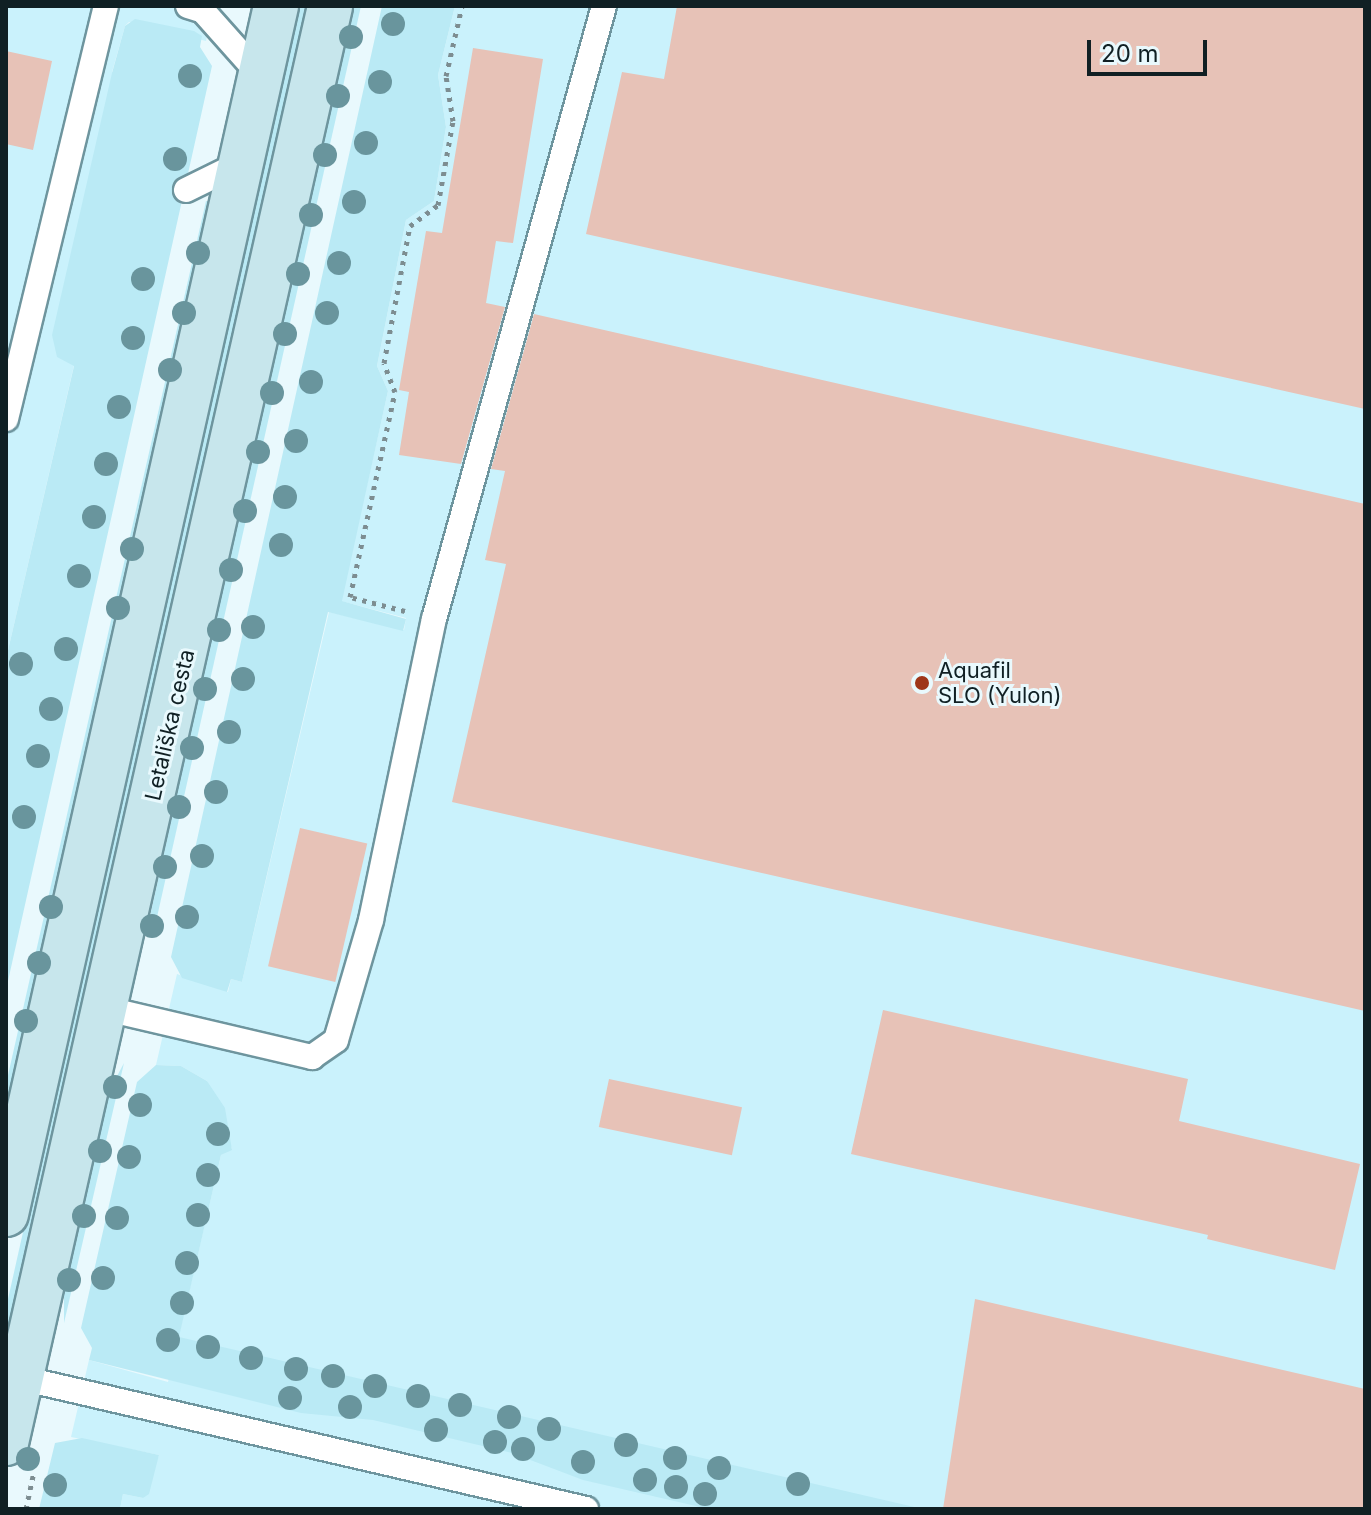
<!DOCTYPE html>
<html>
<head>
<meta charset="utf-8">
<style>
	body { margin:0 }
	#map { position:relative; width:1371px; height:1515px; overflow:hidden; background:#e9f9fd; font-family:Inter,sans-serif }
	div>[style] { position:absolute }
	.built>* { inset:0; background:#caf2fc }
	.green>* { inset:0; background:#baeaf5 }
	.building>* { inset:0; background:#e7c2b7; transform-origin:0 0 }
	.path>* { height:5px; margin-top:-2.5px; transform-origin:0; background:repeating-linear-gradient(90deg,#7d8d91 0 4px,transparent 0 10px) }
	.roads { filter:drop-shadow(2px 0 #6e959e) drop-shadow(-2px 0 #6e959e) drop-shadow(0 2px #6e959e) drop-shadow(0 -2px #6e959e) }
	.lane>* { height:24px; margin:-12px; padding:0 12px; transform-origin:12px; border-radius:12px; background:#fff }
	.secondary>* { height:44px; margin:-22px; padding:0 22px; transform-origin:22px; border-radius:22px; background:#c7e6ec }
	.trees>* { width:24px; height:24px; margin:-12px; border-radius:50%; background:#69959d }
	.dots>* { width:22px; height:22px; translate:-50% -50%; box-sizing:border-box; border:4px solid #e9f9fd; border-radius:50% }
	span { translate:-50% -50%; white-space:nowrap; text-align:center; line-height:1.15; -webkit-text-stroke:6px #e9f9fd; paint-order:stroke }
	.poi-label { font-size:22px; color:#102024 }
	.left { translate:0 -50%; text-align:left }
	.street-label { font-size:22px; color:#102024 }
	.frame { position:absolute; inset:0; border:8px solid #102024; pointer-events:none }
	.scale { position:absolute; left:1087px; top:40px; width:120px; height:36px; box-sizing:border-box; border:4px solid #102024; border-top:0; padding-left:10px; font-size:24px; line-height:28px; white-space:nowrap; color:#102024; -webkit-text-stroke:6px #e9f9fd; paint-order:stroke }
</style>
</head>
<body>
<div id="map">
	<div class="built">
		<i style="clip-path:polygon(6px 6px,214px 6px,206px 41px,129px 22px,125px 26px,112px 72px,140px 80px,6px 659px)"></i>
		<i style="clip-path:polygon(455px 6px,1365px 6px,1365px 1509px,120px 1509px,123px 1494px,143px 1498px,159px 1455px,71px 1437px,89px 1360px,168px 1382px,221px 1155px,232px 1149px,207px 1081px,181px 1066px,156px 1065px,177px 974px,228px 992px,231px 979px,242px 982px,329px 612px,404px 630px,406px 618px,341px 601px,388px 391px,377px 366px,406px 220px,434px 201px,446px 127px,438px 75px)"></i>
	</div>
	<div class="green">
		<i style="clip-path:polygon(298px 6px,310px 6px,6px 1353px,6px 1308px)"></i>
		<i style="clip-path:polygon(351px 6px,361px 6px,153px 935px,146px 934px)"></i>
		<i style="clip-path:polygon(382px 6px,455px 6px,438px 75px,446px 127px,434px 201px,406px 220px,377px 366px,388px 391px,342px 601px,406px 619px,403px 631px,328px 612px,242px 982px,231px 979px,227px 992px,182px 978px,171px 957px)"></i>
		<i style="clip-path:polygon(135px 19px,194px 31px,202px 36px,200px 47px,212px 66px,6px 990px,6px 659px,74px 366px,57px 357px,52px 335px,112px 73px,125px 26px)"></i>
		<i style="clip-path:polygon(206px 201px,213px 203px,6px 1121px,6px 1084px)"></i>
		<i style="clip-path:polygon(124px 1063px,64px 1323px,64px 1284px,106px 1097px)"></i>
		<i style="clip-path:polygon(156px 1065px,181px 1066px,207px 1081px,225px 1108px,232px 1150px,221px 1155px,179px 1337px,923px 1509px,709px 1509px,583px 1480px,512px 1453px,373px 1420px,301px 1413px,89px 1360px,92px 1348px,81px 1328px,137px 1082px)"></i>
		<i style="clip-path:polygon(82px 1438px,159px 1455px,149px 1494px,143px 1498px,123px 1494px,120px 1509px,39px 1509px,55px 1443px)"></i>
	</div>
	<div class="building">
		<i style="clip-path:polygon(677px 6px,1365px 6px,1365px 409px,586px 234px,622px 72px,664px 79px)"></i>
		<i style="clip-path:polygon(473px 48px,543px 59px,513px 243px,496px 241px,486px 303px,505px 307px,461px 464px,399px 455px,409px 392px,399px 390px,426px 231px,442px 233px)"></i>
		<i style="clip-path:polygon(6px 51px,52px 61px,33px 150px,6px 144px)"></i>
		<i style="clip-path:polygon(534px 314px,1365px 504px,1365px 1011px,452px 802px,506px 564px,485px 560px,505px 471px,491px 469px)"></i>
		<i style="left:300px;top:828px;width:69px;height:142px;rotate:13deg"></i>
		<i style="clip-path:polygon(883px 1010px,1188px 1079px,1179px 1121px,1360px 1164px,1335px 1270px,1207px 1239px,1208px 1235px,851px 1154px)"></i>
		<i style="left:609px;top:1079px;width:136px;height:49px;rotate:12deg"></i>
		<i style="clip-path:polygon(975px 1299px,1365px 1389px,1365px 1509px,943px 1509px)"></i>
	</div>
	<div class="path">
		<i style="left:405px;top:611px;width:57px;rotate:-165.7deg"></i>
		<i style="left:350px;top:597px;width:210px;rotate:-77.6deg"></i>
		<i style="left:395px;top:392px;width:31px;rotate:-111deg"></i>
		<i style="left:384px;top:363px;width:139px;rotate:-79.3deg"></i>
		<i style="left:410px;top:226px;width:35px;rotate:-37deg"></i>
		<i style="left:438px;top:205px;width:85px;rotate:-79.9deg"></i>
		<i style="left:453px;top:121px;width:46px;rotate:-98.8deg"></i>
		<i style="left:446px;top:76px;width:72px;rotate:-77.1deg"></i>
		<i style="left:26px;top:1509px;width:35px;rotate:-78deg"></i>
	</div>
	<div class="roads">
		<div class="lane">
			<i style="left:188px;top:6px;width:16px;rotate:18deg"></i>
			<i style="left:203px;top:11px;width:87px;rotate:48.3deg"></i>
			<i style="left:186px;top:190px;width:64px;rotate:-26.2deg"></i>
			<i style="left:6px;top:419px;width:425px;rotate:-76.4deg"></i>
			<i style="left:107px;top:1009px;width:211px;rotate:13.2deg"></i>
			<i style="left:312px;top:1057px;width:29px;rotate:-35deg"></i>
			<i style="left:336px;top:1040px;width:125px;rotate:-73.7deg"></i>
			<i style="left:371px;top:920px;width:308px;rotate:-78.2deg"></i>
			<i style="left:434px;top:619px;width:636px;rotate:-74.5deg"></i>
			<i style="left:21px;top:1378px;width:580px;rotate:13.05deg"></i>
		</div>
		<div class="secondary">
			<i style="left:6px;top:1214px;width:1238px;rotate:-77.4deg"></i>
			<i style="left:6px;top:1443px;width:1473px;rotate:-77.29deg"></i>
		</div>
	</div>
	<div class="trees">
		<i style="left:393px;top:24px"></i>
		<i style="left:351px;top:37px"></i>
		<i style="left:190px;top:76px"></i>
		<i style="left:380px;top:82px"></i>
		<i style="left:338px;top:96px"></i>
		<i style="left:366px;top:143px"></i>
		<i style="left:325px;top:155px"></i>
		<i style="left:175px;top:159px"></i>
		<i style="left:354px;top:202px"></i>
		<i style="left:311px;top:215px"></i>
		<i style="left:198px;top:253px"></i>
		<i style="left:339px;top:263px"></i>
		<i style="left:298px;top:274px"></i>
		<i style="left:143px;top:279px"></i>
		<i style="left:184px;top:313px"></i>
		<i style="left:327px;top:313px"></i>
		<i style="left:285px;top:334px"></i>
		<i style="left:133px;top:338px"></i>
		<i style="left:170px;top:370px"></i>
		<i style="left:311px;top:382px"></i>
		<i style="left:272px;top:393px"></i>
		<i style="left:119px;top:407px"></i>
		<i style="left:296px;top:441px"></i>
		<i style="left:258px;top:452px"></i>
		<i style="left:106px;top:464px"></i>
		<i style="left:285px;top:497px"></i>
		<i style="left:245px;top:511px"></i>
		<i style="left:94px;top:517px"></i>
		<i style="left:281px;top:545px"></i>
		<i style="left:132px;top:549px"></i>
		<i style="left:231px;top:570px"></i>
		<i style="left:79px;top:576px"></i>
		<i style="left:118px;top:608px"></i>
		<i style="left:253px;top:627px"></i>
		<i style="left:219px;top:630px"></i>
		<i style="left:66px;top:649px"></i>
		<i style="left:21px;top:664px"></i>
		<i style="left:243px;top:679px"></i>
		<i style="left:205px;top:689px"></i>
		<i style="left:51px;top:709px"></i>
		<i style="left:229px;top:732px"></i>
		<i style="left:192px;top:748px"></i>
		<i style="left:38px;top:756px"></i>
		<i style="left:216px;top:792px"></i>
		<i style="left:179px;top:807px"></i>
		<i style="left:24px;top:817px"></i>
		<i style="left:202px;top:856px"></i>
		<i style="left:165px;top:867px"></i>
		<i style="left:51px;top:907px"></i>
		<i style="left:187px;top:917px"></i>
		<i style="left:152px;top:926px"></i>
		<i style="left:39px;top:963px"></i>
		<i style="left:26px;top:1021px"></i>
		<i style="left:115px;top:1087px"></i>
		<i style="left:140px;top:1105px"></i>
		<i style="left:218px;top:1134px"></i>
		<i style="left:100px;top:1151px"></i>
		<i style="left:129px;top:1157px"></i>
		<i style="left:208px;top:1175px"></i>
		<i style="left:198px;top:1215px"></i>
		<i style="left:84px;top:1216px"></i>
		<i style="left:117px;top:1218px"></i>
		<i style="left:187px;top:1263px"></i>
		<i style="left:103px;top:1278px"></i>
		<i style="left:69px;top:1280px"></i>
		<i style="left:182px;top:1303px"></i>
		<i style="left:168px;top:1340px"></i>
		<i style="left:208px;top:1347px"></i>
		<i style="left:251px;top:1358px"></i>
		<i style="left:296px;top:1369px"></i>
		<i style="left:333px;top:1376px"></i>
		<i style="left:375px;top:1386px"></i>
		<i style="left:418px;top:1396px"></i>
		<i style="left:290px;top:1398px"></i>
		<i style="left:460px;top:1405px"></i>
		<i style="left:350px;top:1407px"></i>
		<i style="left:509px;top:1417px"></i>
		<i style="left:549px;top:1429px"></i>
		<i style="left:436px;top:1430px"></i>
		<i style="left:495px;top:1442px"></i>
		<i style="left:626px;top:1445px"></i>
		<i style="left:523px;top:1449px"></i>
		<i style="left:675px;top:1458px"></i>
		<i style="left:28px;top:1459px"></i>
		<i style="left:583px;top:1462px"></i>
		<i style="left:719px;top:1468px"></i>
		<i style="left:645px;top:1480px"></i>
		<i style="left:798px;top:1484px"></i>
		<i style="left:55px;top:1485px"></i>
		<i style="left:676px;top:1487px"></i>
		<i style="left:705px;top:1494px"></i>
	</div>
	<div class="dots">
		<i style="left:922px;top:683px;background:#9e3619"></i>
	</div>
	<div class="poi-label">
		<span class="left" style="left:938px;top:683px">Aquafil<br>SLO (Yulon)</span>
	</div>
	<div class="street-label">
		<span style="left:170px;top:725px;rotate:-77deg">Letališka cesta</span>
	</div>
	<div class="frame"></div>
	<div class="scale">20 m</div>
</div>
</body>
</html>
